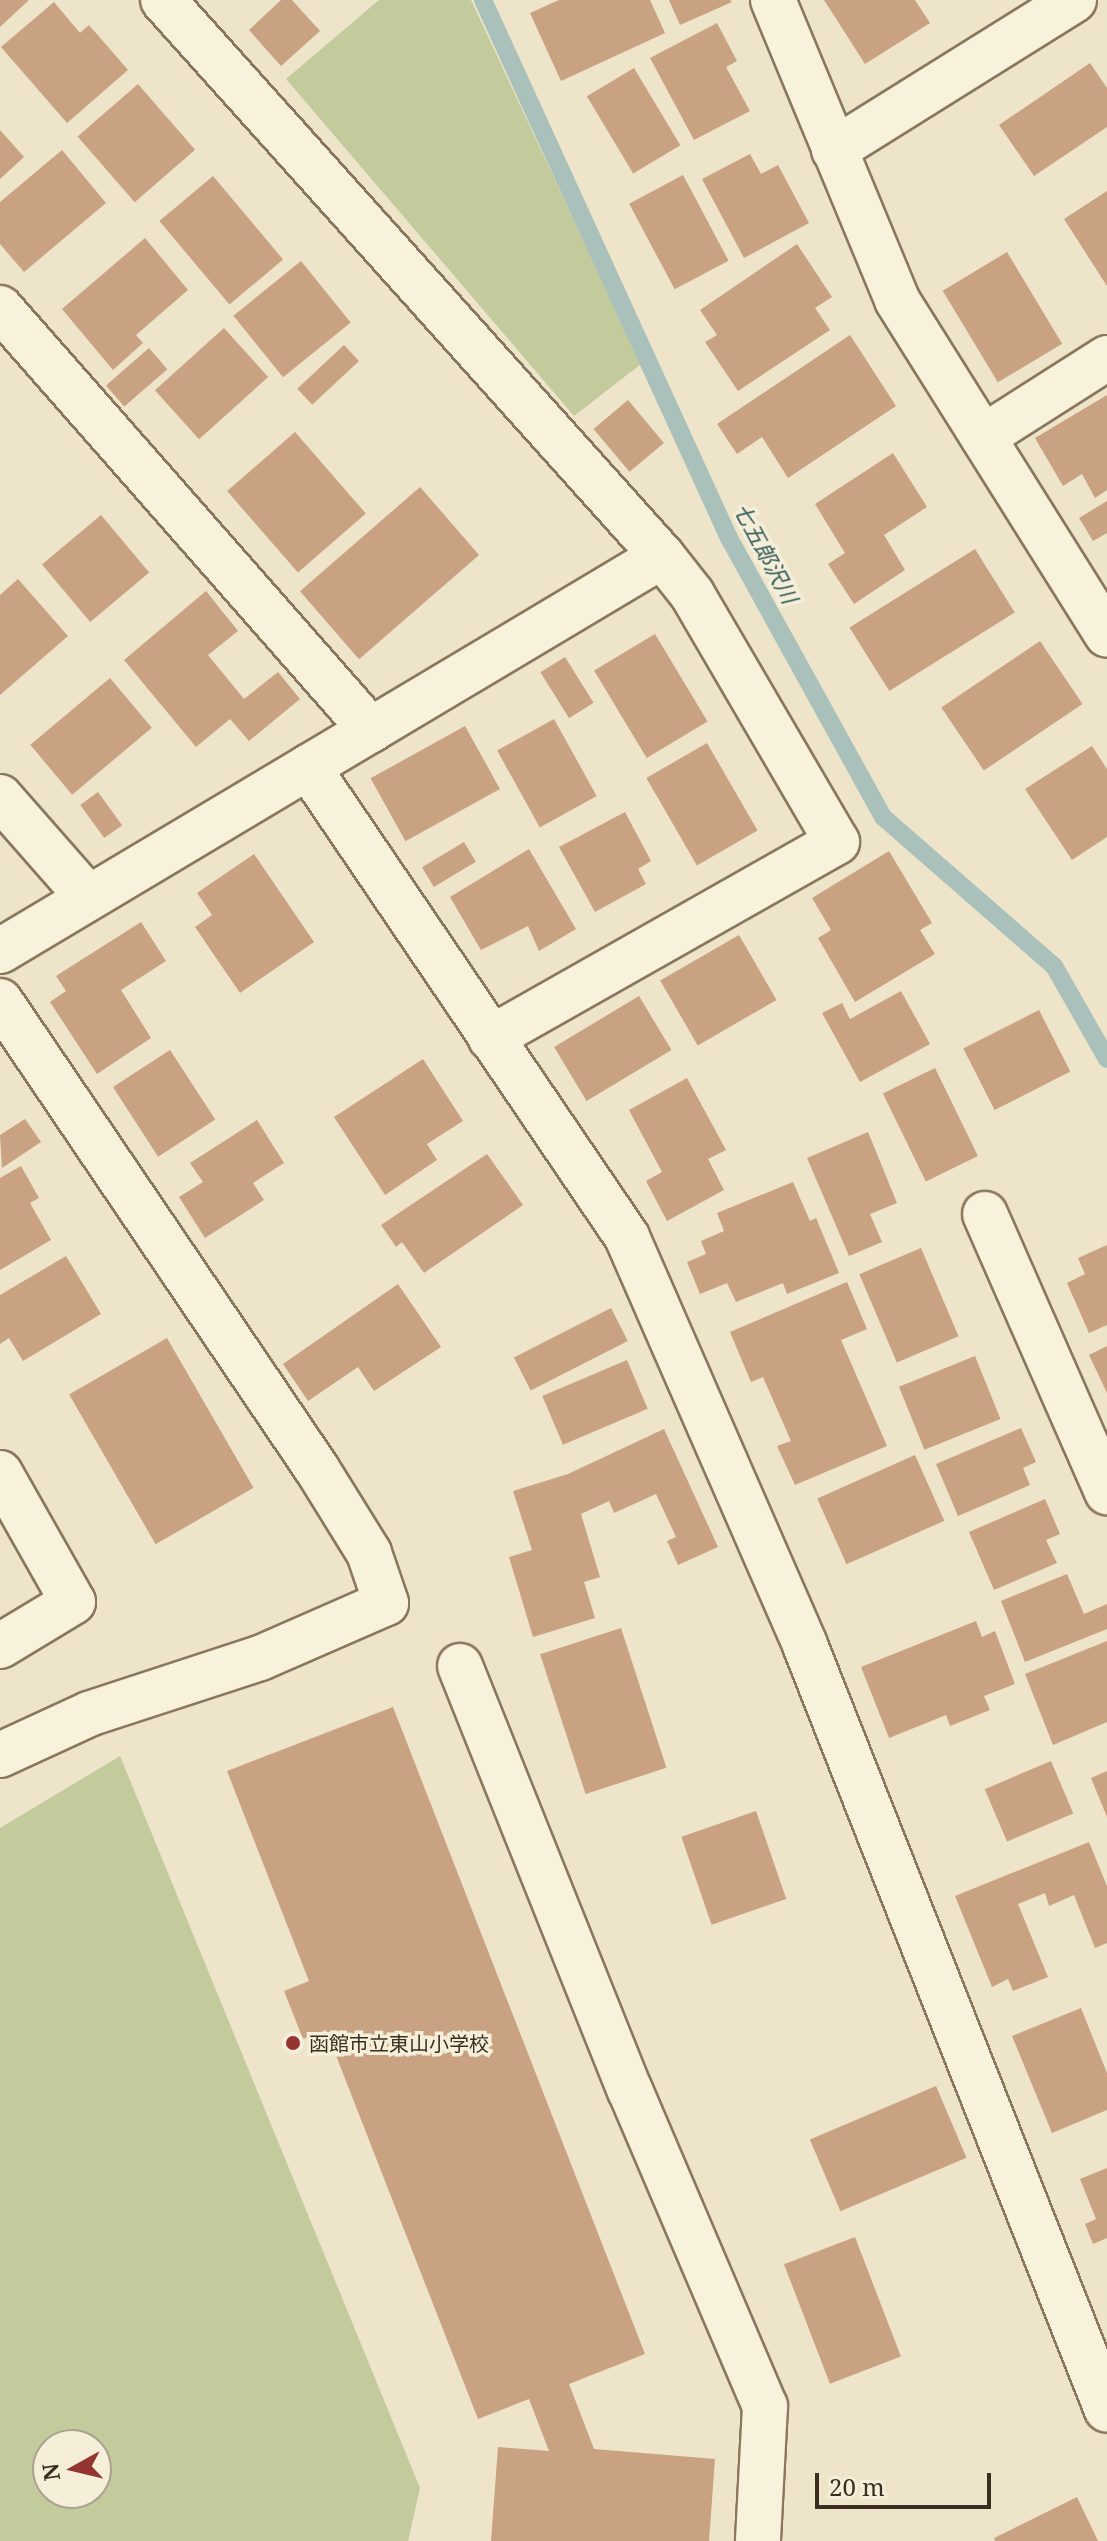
<!DOCTYPE html>
<html>
<head>
<meta charset="utf-8">
<style>
	body { margin:0 }
	#map { position:relative; width:1107px; height:2541px; overflow:hidden; background:#ede4c9; font-family:"Noto Serif","Noto Sans JP",serif }
	div>[style] { position:absolute }
	.green>* { inset:0; background:#c3cb9d }
	.stream>* { height:18px; margin:-9px; padding:0 9px; transform-origin:9px; border-radius:9px; background:#aac1bb }
	.building>* { inset:0; background:#c9a281; transform-origin:0 0 }
	.roads { filter:drop-shadow(2px 0 #89775e) drop-shadow(-2px 0 #89775e) drop-shadow(0 2px #89775e) drop-shadow(0 -2px #89775e) }
	.street>* { height:44px; margin:-22px; padding:0 22px; transform-origin:22px; border-radius:22px; background:#f8f1dc }
	.dots>* { width:22px; height:22px; translate:-50% -50%; box-sizing:border-box; border:4px solid #f5eed8; border-radius:50% }
	span { translate:-50% -50%; white-space:nowrap; text-align:center; line-height:1.15; -webkit-text-stroke:7px #f5eed8; paint-order:stroke }
	.poi-label { font-size:20px; color:#3a2e21 }
	.left { translate:0 -50%; text-align:left }
	.water-label { font-size:22px; color:#315958; font-style:italic }
	.north { position:absolute; left:32px; top:2429px; width:80px; height:80px; box-sizing:border-box; background:#f5eed8; border:2px solid #aaa18f; border-radius:50%; rotate:262deg; font-size:22px; font-weight:700; line-height:32px; text-align:center; color:#3a2e21 }
	.north::after { content:''; display:block; margin:auto; width:28px; height:36px; background:#953531; clip-path:polygon(50% 0,100% 100%,50% 72%,0 100%) }
	.scale { position:absolute; left:815px; top:2473px; width:176px; height:36px; box-sizing:border-box; border:4px solid #3a2e21; border-top:0; padding-left:10px; font-size:24px; line-height:28px; white-space:nowrap; color:#3a2e21; -webkit-text-stroke:6px #f5eed8; paint-order:stroke }
</style>
</head>
<body>
<div id="map">
	<div class="green">
		<i style="clip-path:polygon(379px 0,471px 0,641px 364px,574px 416px,286px 79px)"></i>
		<i style="clip-path:polygon(evenodd,120px 1756px,420px 2488px,408px 2541px,0 2541px,0 1828px,120px 1756px,96px 2445px,96px 2493px,48px 2493px,48px 2445px,96px 2445px)"></i>
	</div>
	<div class="stream">
		<i style="left:483px;top:0;width:592px;rotate:65.43deg"></i>
		<i style="left:729px;top:538px;width:319px;rotate:61.1deg"></i>
		<i style="left:883px;top:817px;width:227px;rotate:41.1deg"></i>
		<i style="left:1054px;top:966px;width:107px;rotate:60.3deg"></i>
	</div>
	<div class="building">
		<i style="clip-path:polygon(0 0,29px 0,0 27px)"></i>
		<i style="clip-path:polygon(281px 0,292px 0,320px 31px,281px 66px,249px 30px)"></i>
		<i style="clip-path:polygon(559px 0,650px 0,665px 33px,561px 81px,530px 13px)"></i>
		<i style="clip-path:polygon(669px 0,730px 0,732px 2px,680px 25px)"></i>
		<i style="clip-path:polygon(824px 0,915px 0,930px 23px,865px 64px)"></i>
		<i style="clip-path:polygon(54px 2px,80px 33px,89px 25px,128px 70px,67px 123px,1px 47px)"></i>
		<i style="clip-path:polygon(717px 23px,737px 61px,726px 67px,750px 111px,694px 140px,650px 58px)"></i>
		<i style="clip-path:polygon(1090px 63px,1107px 88px,1107px 127px,1034px 176px,999px 125px)"></i>
		<i style="left:634px;top:68px;width:90px;height:55px;rotate:59deg"></i>
		<i style="left:138px;top:84px;width:87px;height:80px;rotate:49deg"></i>
		<i style="clip-path:polygon(0 130px,24px 157px,0 179px)"></i>
		<i style="clip-path:polygon(62px 150px,106px 203px,24px 272px,0 244px,0 202px)"></i>
		<i style="clip-path:polygon(750px 154px,761px 174px,778px 165px,809px 223px,744px 258px,702px 179px)"></i>
		<i style="left:683px;top:175px;width:97px;height:61px;rotate:62deg"></i>
		<i style="left:213px;top:176px;width:109px;height:70px;rotate:50deg"></i>
		<i style="clip-path:polygon(1107px 191px,1107px 286px,1064px 219px)"></i>
		<i style="clip-path:polygon(145px 238px,188px 290px,136px 335px,143px 343px,113px 370px,62px 309px)"></i>
		<i style="clip-path:polygon(797px 244px,832px 297px,815px 308px,830px 330px,738px 391px,705px 342px,717px 335px,700px 310px)"></i>
		<i style="left:1007px;top:252px;width:107px;height:75px;rotate:59deg"></i>
		<i style="left:301px;top:261px;width:79px;height:87px;rotate:51deg"></i>
		<i style="left:224px;top:328px;width:66px;height:93px;rotate:48deg"></i>
		<i style="clip-path:polygon(850px 335px,896px 406px,788px 478px,762px 437px,737px 454px,717px 424px)"></i>
		<i style="left:344px;top:345px;width:22px;height:64px;rotate:47deg"></i>
		<i style="left:149px;top:348px;width:28px;height:57px;rotate:49deg"></i>
		<i style="clip-path:polygon(1107px 395px,1107px 490px,1095px 498px,1082px 474px,1063px 486px,1035px 438px)"></i>
		<i style="left:628px;top:400px;width:56px;height:45px;rotate:50deg"></i>
		<i style="left:295px;top:432px;width:108px;height:90px;rotate:49deg"></i>
		<i style="clip-path:polygon(893px 453px,927px 507px,884px 535px,905px 570px,854px 604px,828px 564px,845px 553px,815px 504px)"></i>
		<i style="left:420px;top:487px;width:90px;height:159px;rotate:49deg"></i>
		<i style="clip-path:polygon(1107px 501px,1107px 533px,1093px 541px,1079px 518px)"></i>
		<i style="left:101px;top:515px;width:75px;height:77px;rotate:50deg"></i>
		<i style="left:975px;top:549px;width:75px;height:148px;rotate:58deg"></i>
		<i style="clip-path:polygon(18px 579px,68px 636px,0 695px,0 595px)"></i>
		<i style="clip-path:polygon(206px 591px,238px 631px,208px 655px,244px 699px,278px 672px,300px 699px,249px 741px,230px 719px,196px 747px,124px 660px)"></i>
		<i style="left:655px;top:634px;width:102px;height:71px;rotate:59deg"></i>
		<i style="left:1040px;top:641px;width:76px;height:119px;rotate:56deg"></i>
		<i style="left:565px;top:657px;width:54px;height:29px;rotate:58deg"></i>
		<i style="left:110px;top:678px;width:65px;height:104px;rotate:50deg"></i>
		<i style="left:554px;top:719px;width:88px;height:65px;rotate:61deg"></i>
		<i style="left:465px;top:726px;width:72px;height:108px;rotate:61deg"></i>
		<i style="left:707px;top:743px;width:101px;height:70px;rotate:60deg"></i>
		<i style="clip-path:polygon(1092px 746px,1107px 769px,1107px 837px,1072px 860px,1025px 789px)"></i>
		<i style="left:98px;top:792px;width:41px;height:22px;rotate:54deg"></i>
		<i style="clip-path:polygon(625px 812px,651px 861px,638px 869px,646px 884px,595px 912px,559px 847px)"></i>
		<i style="left:464px;top:842px;width:23px;height:49px;rotate:59deg"></i>
		<i style="clip-path:polygon(529px 849px,576px 929px,539px 951px,528px 926px,481px 950px,450px 897px)"></i>
		<i style="clip-path:polygon(889px 851px,932px 923px,920px 930px,935px 954px,855px 1002px,818px 938px,831px 930px,812px 898px)"></i>
		<i style="clip-path:polygon(254px 854px,314px 942px,240px 993px,195px 927px,212px 915px,197px 893px)"></i>
		<i style="clip-path:polygon(141px 922px,166px 961px,121px 990px,151px 1038px,97px 1074px,50px 1002px,66px 991px,56px 976px)"></i>
		<i style="left:739px;top:935px;width:75px;height:91px;rotate:60deg"></i>
		<i style="clip-path:polygon(901px 991px,930px 1044px,860px 1082px,822px 1013px,842px 1003px,850px 1019px)"></i>
		<i style="left:639px;top:996px;width:63px;height:99px;rotate:59deg"></i>
		<i style="left:1039px;top:1010px;width:69px;height:85px;rotate:63deg"></i>
		<i style="left:170px;top:1050px;width:83px;height:68px;rotate:57deg"></i>
		<i style="clip-path:polygon(423px 1059px,463px 1121px,427px 1144px,437px 1160px,385px 1195px,334px 1117px)"></i>
		<i style="left:935px;top:1068px;width:98px;height:58px;rotate:64deg"></i>
		<i style="clip-path:polygon(687px 1078px,726px 1150px,708px 1159px,724px 1190px,667px 1221px,646px 1181px,662px 1172px,629px 1110px)"></i>
		<i style="clip-path:polygon(25px 1119px,41px 1142px,2px 1168px,0 1135px)"></i>
		<i style="clip-path:polygon(257px 1120px,284px 1163px,253px 1183px,264px 1200px,205px 1238px,179px 1197px,203px 1182px,190px 1163px)"></i>
		<i style="clip-path:polygon(868px 1132px,897px 1203px,870px 1214px,882px 1242px,849px 1256px,807px 1158px)"></i>
		<i style="clip-path:polygon(487px 1154px,523px 1205px,424px 1273px,402px 1242px,396px 1247px,381px 1225px)"></i>
		<i style="clip-path:polygon(21px 1166px,39px 1198px,30px 1203px,51px 1240px,0 1270px,0 1178px)"></i>
		<i style="clip-path:polygon(793px 1182px,810px 1221px,816px 1218px,839px 1273px,787px 1294px,783px 1283px,736px 1302px,727px 1283px,700px 1294px,687px 1262px,706px 1254px,701px 1241px,724px 1231px,717px 1213px)"></i>
		<i style="clip-path:polygon(1107px 1245px,1107px 1325px,1089px 1333px,1067px 1283px,1085px 1274px,1078px 1258px)"></i>
		<i style="left:921px;top:1248px;width:96px;height:67px;rotate:67deg"></i>
		<i style="clip-path:polygon(66px 1256px,101px 1314px,23px 1361px,9px 1338px,0 1344px,0 1295px)"></i>
		<i style="clip-path:polygon(847px 1282px,867px 1329px,841px 1340px,887px 1446px,795px 1485px,777px 1446px,791px 1441px,763px 1377px,751px 1382px,730px 1332px)"></i>
		<i style="clip-path:polygon(398px 1284px,441px 1347px,374px 1391px,358px 1367px,308px 1401px,283px 1364px)"></i>
		<i style="left:611px;top:1308px;width:37px;height:109px;rotate:63deg"></i>
		<i style="left:167px;top:1338px;width:173px;height:113px;rotate:60deg"></i>
		<i style="clip-path:polygon(1107px 1346px,1107px 1393px,1089px 1355px)"></i>
		<i style="left:975px;top:1356px;width:68px;height:82px;rotate:68deg"></i>
		<i style="left:627px;top:1360px;width:53px;height:92px;rotate:67deg"></i>
		<i style="clip-path:polygon(1021px 1428px,1036px 1462px,1023px 1468px,1030px 1485px,958px 1516px,936px 1464px)"></i>
		<i style="clip-path:polygon(664px 1429px,718px 1547px,678px 1565px,667px 1541px,676px 1537px,656px 1494px,614px 1513px,609px 1501px,581px 1514px,600px 1577px,584px 1582px,595px 1618px,533px 1637px,509px 1557px,532px 1550px,513px 1491px,568px 1474px)"></i>
		<i style="left:915px;top:1455px;width:72px;height:107px;rotate:66deg"></i>
		<i style="clip-path:polygon(1045px 1499px,1060px 1534px,1046px 1540px,1057px 1563px,994px 1590px,969px 1532px)"></i>
		<i style="clip-path:polygon(1067px 1574px,1084px 1614px,1107px 1604px,1107px 1629px,1025px 1662px,1001px 1601px)"></i>
		<i style="clip-path:polygon(976px 1621px,982px 1637px,995px 1631px,1015px 1684px,984px 1696px,990px 1710px,950px 1726px,946px 1715px,889px 1738px,861px 1667px)"></i>
		<i style="left:621px;top:1628px;width:147px;height:85px;rotate:72deg"></i>
		<i style="clip-path:polygon(1107px 1641px,1107px 1722px,1053px 1745px,1025px 1674px)"></i>
		<i style="clip-path:polygon(393px 1707px,645px 2354px,569px 2384px,594px 2449px,715px 2459px,709px 2541px,491px 2541px,498px 2447px,549px 2451px,529px 2399px,478px 2419px,326px 2030px,303px 2039px,284px 1991px,309px 1981px,227px 1771px)"></i>
		<i style="left:1051px;top:1761px;width:57px;height:72px;rotate:67deg"></i>
		<i style="clip-path:polygon(1107px 1771px,1107px 1817px,1091px 1778px)"></i>
		<i style="left:756px;top:1811px;width:93px;height:79px;rotate:71deg"></i>
		<i style="clip-path:polygon(1089px 1842px,1107px 1886px,1107px 1943px,1095px 1948px,1074px 1895px,1049px 1906px,1045px 1893px,1018px 1904px,1048px 1977px,1013px 1991px,1008px 1979px,992px 1987px,955px 1896px)"></i>
		<i style="clip-path:polygon(1081px 2008px,1107px 2073px,1107px 2110px,1052px 2133px,1012px 2036px)"></i>
		<i style="left:936px;top:2086px;width:78px;height:137px;rotate:67deg"></i>
		<i style="clip-path:polygon(1107px 2168px,1107px 2238px,1093px 2244px,1085px 2224px,1096px 2219px,1080px 2179px)"></i>
		<i style="left:855px;top:2237px;width:128px;height:76px;rotate:69deg"></i>
		<i style="clip-path:polygon(1077px 2497px,1098px 2541px,995px 2541px,994px 2538px)"></i>
	</div>
	<div class="roads">
		<div class="street">
			<i style="left:163px;top:0;width:747px;rotate:48.09deg"></i>
			<i style="left:662px;top:556px;width:48px;rotate:51.7deg"></i>
			<i style="left:692px;top:594px;width:287px;rotate:59.7deg"></i>
			<i style="left:837px;top:842px;width:398px;rotate:150.5deg"></i>
			<i style="left:773px;top:0;width:325px;rotate:67.5deg"></i>
			<i style="left:897px;top:300px;width:395px;rotate:57.9deg"></i>
			<i style="left:834px;top:150px;width:283px;rotate:-32deg"></i>
			<i style="left:0;top:308px;width:562px;rotate:48.68deg"></i>
			<i style="left:983px;top:437px;width:147px;rotate:-32.5deg"></i>
			<i style="left:308px;top:767px;width:568px;rotate:55.83deg"></i>
			<i style="left:627px;top:1237px;width:445px;rotate:66.4deg"></i>
			<i style="left:805px;top:1645px;width:822px;rotate:68.46deg"></i>
			<i style="left:0;top:797px;width:133px;rotate:48.7deg"></i>
			<i style="left:0;top:951px;width:771px;rotate:-30.82deg"></i>
			<i style="left:0;top:1001px;width:565px;rotate:55.89deg"></i>
			<i style="left:317px;top:1469px;width:99px;rotate:58.2deg"></i>
			<i style="left:369px;top:1553px;width:53px;rotate:71.2deg"></i>
			<i style="left:386px;top:1603px;width:137px;rotate:156.4deg"></i>
			<i style="left:260px;top:1658px;width:180px;rotate:161.9deg"></i>
			<i style="left:89px;top:1714px;width:98px;rotate:155.3deg"></i>
			<i style="left:985px;top:1214px;width:304px;rotate:66.3deg"></i>
			<i style="left:0;top:1473px;width:148px;rotate:60.5deg"></i>
			<i style="left:73px;top:1602px;width:85px;rotate:148.9deg"></i>
			<i style="left:460px;top:1666px;width:457px;rotate:68.2deg"></i>
			<i style="left:630px;top:2090px;width:344px;rotate:66.9deg"></i>
			<i style="left:765px;top:2406px;width:135px;rotate:93deg"></i>
		</div>
	</div>
	<div class="dots">
		<i style="left:293px;top:2043px;background:#953531"></i>
	</div>
	<div class="poi-label">
		<span class="left" style="left:309px;top:2043px">函館市立東山小学校</span>
	</div>
	<div class="water-label">
		<span style="left:766px;top:553px;rotate:62deg">七五郎沢川</span>
	</div>
	<div class="north">N</div>
	<div class="scale">20 m</div>
</div>
</body>
</html>
